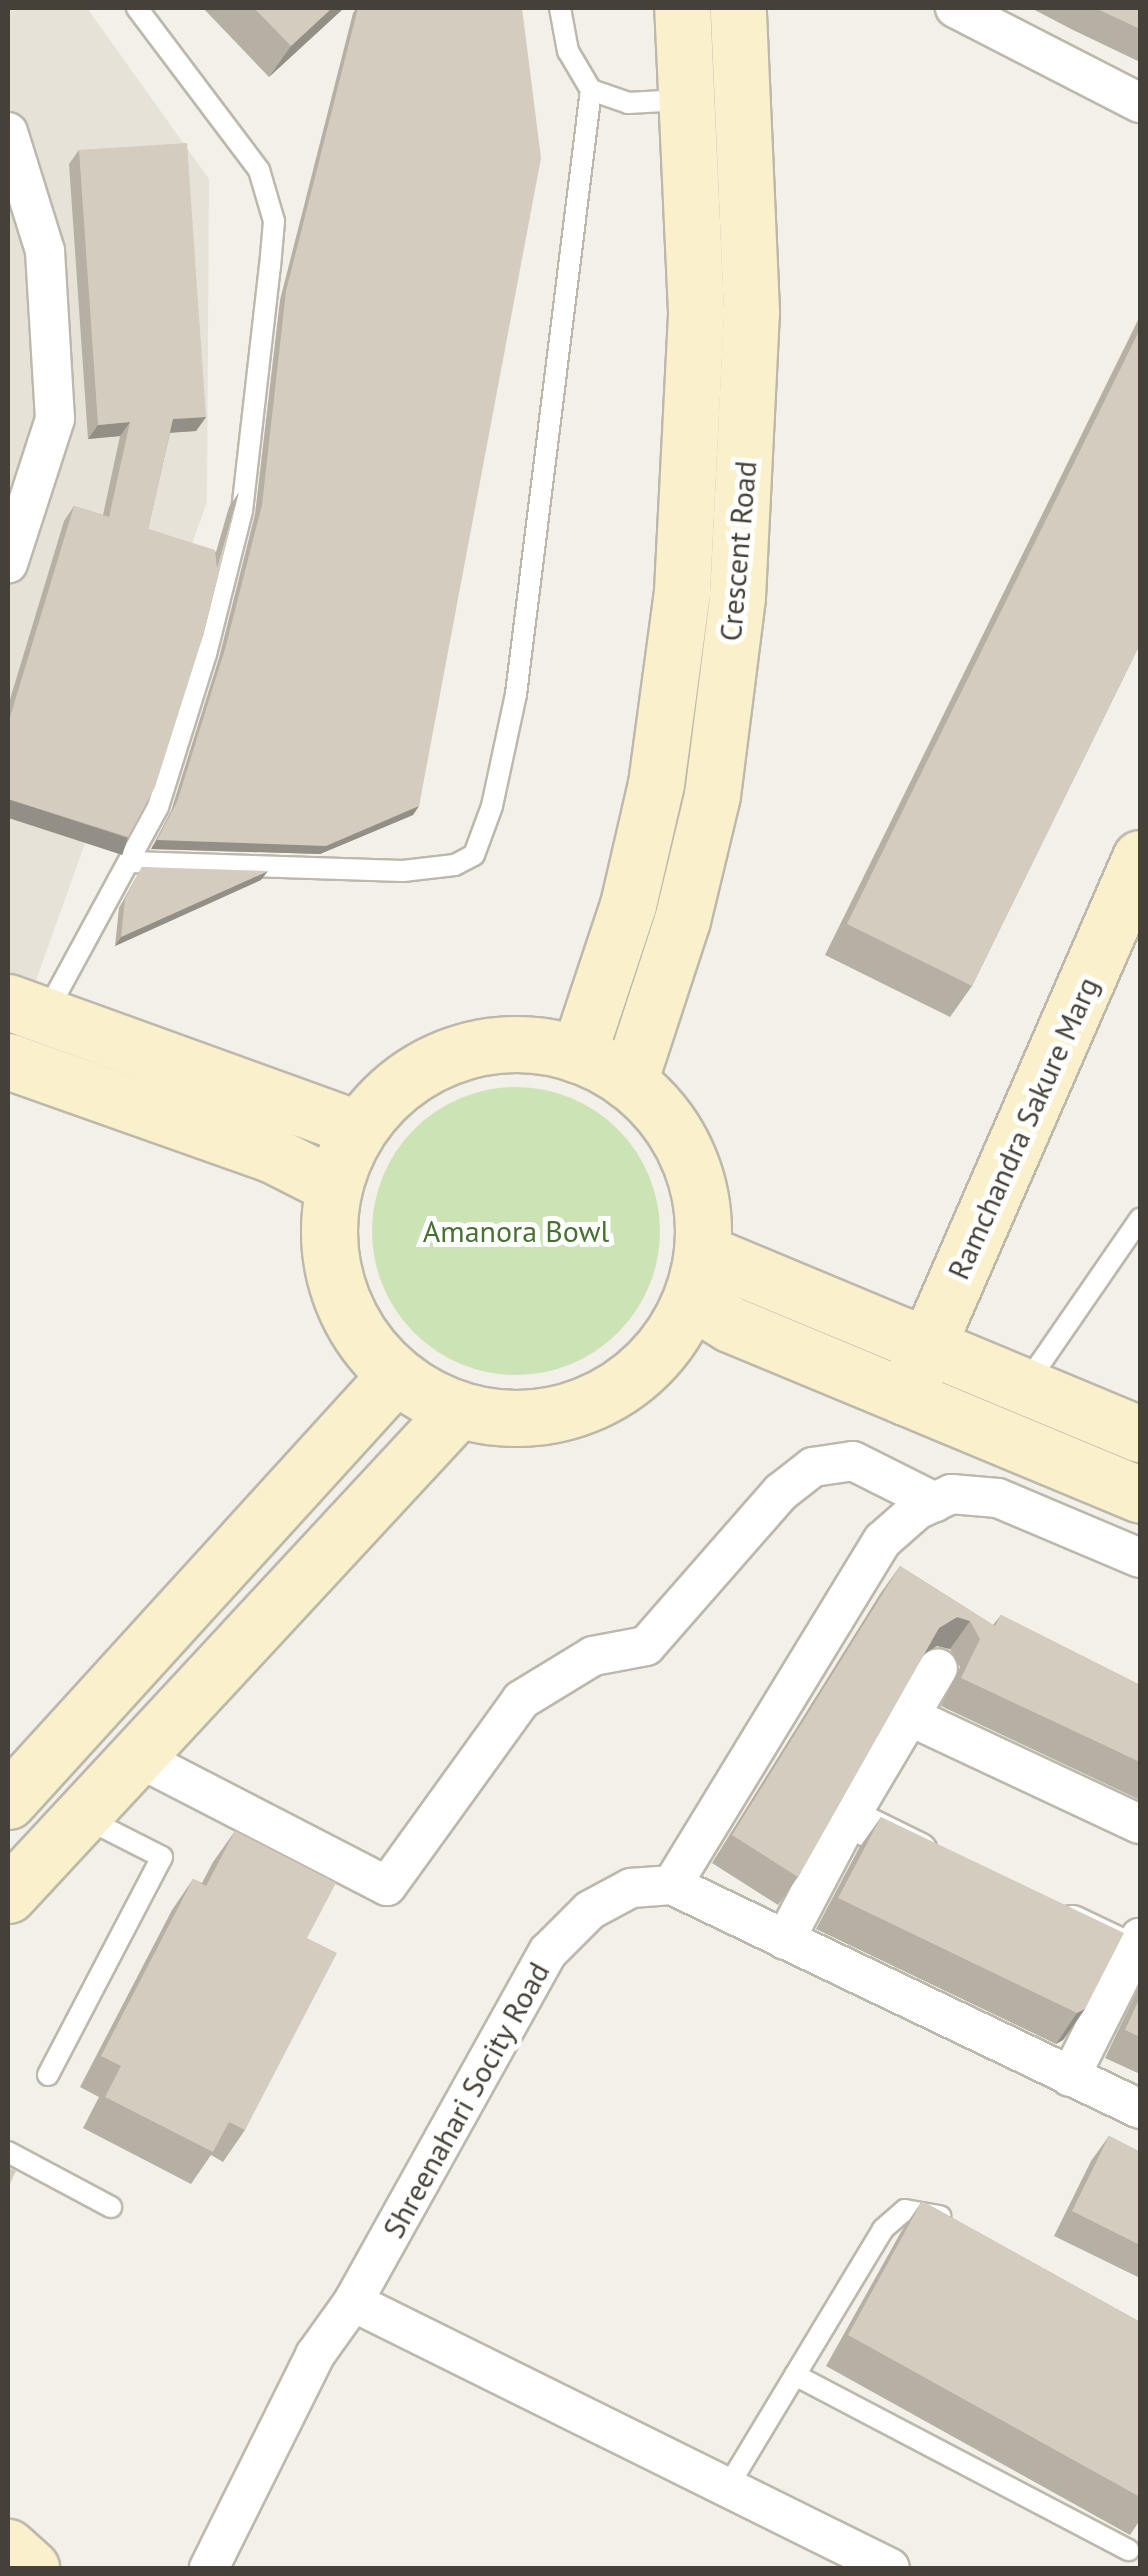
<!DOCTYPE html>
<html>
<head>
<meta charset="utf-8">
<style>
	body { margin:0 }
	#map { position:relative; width:1148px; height:2576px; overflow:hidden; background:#f3f0e9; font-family:"PT Sans",sans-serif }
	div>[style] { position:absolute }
	.residential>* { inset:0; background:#e6e2d7 }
	.green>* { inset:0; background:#cce3b5 }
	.round { border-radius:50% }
	.roads { filter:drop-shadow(2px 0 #bdb8ac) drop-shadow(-2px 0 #bdb8ac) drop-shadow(0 2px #bdb8ac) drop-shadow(0 -2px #bdb8ac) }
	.lane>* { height:20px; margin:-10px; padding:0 10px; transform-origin:10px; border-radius:10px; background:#fff }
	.street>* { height:38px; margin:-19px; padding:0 19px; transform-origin:19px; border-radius:19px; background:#fff }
	.secondary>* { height:55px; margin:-27.5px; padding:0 27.5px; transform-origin:27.5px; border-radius:27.5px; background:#faf1cc }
	.secondary>.ring { margin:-27.5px; padding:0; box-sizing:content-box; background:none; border:55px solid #faf1cc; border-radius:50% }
	.wall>* { inset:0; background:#b5afa4 }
	.shaded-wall>* { inset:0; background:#948f86; transform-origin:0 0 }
	.building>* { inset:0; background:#d3ccbf }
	span { translate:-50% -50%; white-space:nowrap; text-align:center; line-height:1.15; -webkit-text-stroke:10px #fff; paint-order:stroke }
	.street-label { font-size:30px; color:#464138 }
	.park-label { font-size:30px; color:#467230 }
	.frame { position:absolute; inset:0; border:10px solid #464138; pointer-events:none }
</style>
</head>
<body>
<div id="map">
	<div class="residential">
		<i style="clip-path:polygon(8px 8px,87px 8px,209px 179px,207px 502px,34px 986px,8px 979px)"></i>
	</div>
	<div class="green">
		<i class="round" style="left:372px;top:1087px;width:288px;height:288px"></i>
	</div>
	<div class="roads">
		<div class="lane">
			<i style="left:560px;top:8px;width:44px;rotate:79.5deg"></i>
			<i style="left:568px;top:51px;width:45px;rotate:59.5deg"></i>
			<i style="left:591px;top:90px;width:39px;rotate:19deg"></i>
			<i style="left:628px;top:103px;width:54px;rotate:-3.2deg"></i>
			<i style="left:130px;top:862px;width:273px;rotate:1.9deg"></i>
			<i style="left:403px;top:871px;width:52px;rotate:-6.6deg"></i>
			<i style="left:455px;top:865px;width:21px;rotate:-28deg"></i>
			<i style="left:474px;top:855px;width:52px;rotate:-69.8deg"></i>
			<i style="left:492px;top:806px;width:115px;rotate:-77.9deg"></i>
			<i style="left:516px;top:694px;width:609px;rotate:-82.92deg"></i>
			<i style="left:45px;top:1015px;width:237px;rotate:-61.5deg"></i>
			<i style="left:158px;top:807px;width:160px;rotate:-72.6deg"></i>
			<i style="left:206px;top:654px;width:147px;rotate:-75.9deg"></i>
			<i style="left:242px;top:511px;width:246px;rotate:-83.5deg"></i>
			<i style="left:270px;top:267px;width:46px;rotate:-85deg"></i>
			<i style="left:274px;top:221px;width:53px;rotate:-106.4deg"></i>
			<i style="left:259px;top:170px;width:203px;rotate:-127deg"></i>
			<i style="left:1026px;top:1384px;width:201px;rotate:-55.4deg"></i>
			<i style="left:48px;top:2075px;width:246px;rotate:-62.4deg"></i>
			<i style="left:162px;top:1857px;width:89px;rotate:-153.1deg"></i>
			<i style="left:8px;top:2152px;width:117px;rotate:28.1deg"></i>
			<i style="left:795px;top:2375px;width:377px;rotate:27.7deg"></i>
			<i style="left:727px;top:2488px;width:302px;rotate:-58.9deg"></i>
			<i style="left:883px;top:2229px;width:29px;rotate:-41deg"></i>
			<i style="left:905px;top:2210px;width:36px;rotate:10deg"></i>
		</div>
		<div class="street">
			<i style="left:955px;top:8px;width:208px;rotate:27.2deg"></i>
			<i style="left:8px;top:132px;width:125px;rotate:72.7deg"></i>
			<i style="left:45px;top:251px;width:168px;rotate:86.6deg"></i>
			<i style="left:55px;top:419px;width:152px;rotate:108deg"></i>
			<i style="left:909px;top:1716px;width:255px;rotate:25.1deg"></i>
			<i style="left:137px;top:1757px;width:281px;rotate:27.3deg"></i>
			<i style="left:387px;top:1886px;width:229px;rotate:-54.2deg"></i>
			<i style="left:521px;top:1700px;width:84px;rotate:-31.4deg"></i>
			<i style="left:593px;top:1656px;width:54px;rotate:-10.7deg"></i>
			<i style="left:646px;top:1646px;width:205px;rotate:-48.8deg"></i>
			<i style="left:781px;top:1492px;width:41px;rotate:-38deg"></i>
			<i style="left:813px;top:1467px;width:40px;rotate:-8.5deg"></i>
			<i style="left:853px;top:1461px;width:92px;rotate:26.6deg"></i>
			<i style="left:849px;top:1818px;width:174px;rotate:-59.3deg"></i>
			<i style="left:672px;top:1885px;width:404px;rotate:-58.6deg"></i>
			<i style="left:883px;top:1540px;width:45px;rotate:-41.4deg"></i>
			<i style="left:917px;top:1510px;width:38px;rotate:-25deg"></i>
			<i style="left:951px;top:1494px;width:47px;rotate:4.9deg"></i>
			<i style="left:998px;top:1498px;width:154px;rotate:22.9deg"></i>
			<i style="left:1072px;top:1925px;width:68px;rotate:25.4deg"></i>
			<i style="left:785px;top:1940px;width:138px;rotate:-62.3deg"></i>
			<i style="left:849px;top:1818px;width:77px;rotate:26.2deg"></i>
			<i style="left:1070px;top:2077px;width:156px;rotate:-63.3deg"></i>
			<i style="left:353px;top:2302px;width:599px;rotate:26.35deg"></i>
			<i style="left:209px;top:2568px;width:238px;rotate:-63.5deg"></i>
			<i style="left:315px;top:2355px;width:65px;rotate:-54.4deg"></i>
			<i style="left:353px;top:2302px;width:401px;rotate:-60.9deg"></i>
			<i style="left:548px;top:1952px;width:59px;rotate:-45deg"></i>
			<i style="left:590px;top:1910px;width:47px;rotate:-28.2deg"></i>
			<i style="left:631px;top:1888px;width:41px;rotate:-4.2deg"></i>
			<i style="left:672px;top:1885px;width:519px;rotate:25.58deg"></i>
		</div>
		<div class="secondary">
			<i style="left:8px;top:1002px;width:372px;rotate:19.9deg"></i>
			<i class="ring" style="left:329px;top:1044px;width:319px;height:319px"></i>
			<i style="left:578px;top:1055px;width:158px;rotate:-71.6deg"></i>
			<i style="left:628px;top:905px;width:124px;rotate:-77deg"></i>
			<i style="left:656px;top:784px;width:195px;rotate:-82.3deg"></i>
			<i style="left:682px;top:591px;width:280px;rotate:-87.1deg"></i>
			<i style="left:696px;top:311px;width:303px;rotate:-92.6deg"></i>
			<i style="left:8px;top:1061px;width:281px;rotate:19.5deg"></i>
			<i style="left:273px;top:1155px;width:68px;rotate:26.9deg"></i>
			<i style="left:629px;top:1082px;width:170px;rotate:-71.9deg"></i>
			<i style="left:682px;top:920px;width:129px;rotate:-76.5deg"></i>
			<i style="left:712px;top:795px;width:200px;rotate:-82.8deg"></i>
			<i style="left:737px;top:597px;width:286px;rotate:-87.2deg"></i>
			<i style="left:751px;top:311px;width:303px;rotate:-92.5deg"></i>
			<i style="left:702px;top:1252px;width:474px;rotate:22.6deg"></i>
			<i style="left:691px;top:1300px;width:46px;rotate:31.6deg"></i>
			<i style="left:730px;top:1324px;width:444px;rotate:22.6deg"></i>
			<i style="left:905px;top:1397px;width:588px;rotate:-66.44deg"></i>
			<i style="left:8px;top:1801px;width:575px;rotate:-47.68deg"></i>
			<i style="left:8px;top:1895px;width:659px;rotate:-47.15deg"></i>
			<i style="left:8px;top:2547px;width:31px;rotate:42deg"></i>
		</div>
	</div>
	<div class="wall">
		<i style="clip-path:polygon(203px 8px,344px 8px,269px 77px)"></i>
		<i style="clip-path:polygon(356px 8px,522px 8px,419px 806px,413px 815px,320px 854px,151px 849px,171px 811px,219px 658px,255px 514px,280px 300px,353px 13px)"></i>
		<i style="clip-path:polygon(1031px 8px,1140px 8px,1140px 62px,1073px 30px)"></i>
		<i style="clip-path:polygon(79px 150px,206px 417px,196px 431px,170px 433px,148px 529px,216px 552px,229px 507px,239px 492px,203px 636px,128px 837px,118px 851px,8px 817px,8px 706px,64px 521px,74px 506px,103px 515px,120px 436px,88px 439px,69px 164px)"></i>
		<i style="clip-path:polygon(1140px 316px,1140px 644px,972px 986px,950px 1017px,825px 955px)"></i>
		<i style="clip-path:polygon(142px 867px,261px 880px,115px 946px,119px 908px)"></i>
		<i style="clip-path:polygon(900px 1566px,993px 1625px,1001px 1615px,1140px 1685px,1140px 1800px,941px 1706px,960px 1667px,950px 1649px,937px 1646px,924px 1653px,798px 1877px,778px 1905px,712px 1863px,880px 1594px)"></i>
		<i style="clip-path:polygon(881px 1817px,1085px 2009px,1063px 2040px,1056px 2044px,816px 1929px,859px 1848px)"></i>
		<i style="clip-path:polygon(235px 1831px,307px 1938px,245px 2130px,223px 2162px,211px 2155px,191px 2184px,83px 2128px,99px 2097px,80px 2087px,172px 1910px,193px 1879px,202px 1883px,213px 1862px)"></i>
		<i style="clip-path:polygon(1140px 1985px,1140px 2074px,1105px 2058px)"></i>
		<i style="clip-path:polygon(1109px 2136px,1140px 2152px,1140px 2278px,1054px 2236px,1091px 2161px)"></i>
		<i style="clip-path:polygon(922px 2201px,1140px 2322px,1140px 2520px,1130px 2535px,826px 2366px,901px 2232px)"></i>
	</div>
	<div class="shaded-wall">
		<i style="clip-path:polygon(332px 8px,344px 8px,269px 77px,291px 46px)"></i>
		<i style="clip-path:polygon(206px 417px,196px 431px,163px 433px,173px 419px)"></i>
		<i style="clip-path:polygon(130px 422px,120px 436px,88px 439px,98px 425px)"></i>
		<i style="left:8px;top:799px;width:126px;height:18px;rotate:18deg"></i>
		<i style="clip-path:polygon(419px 806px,413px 815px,320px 854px,151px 849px,157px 840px)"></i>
		<i style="clip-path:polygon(268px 871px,261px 880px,115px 946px,121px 937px)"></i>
		<i style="clip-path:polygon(957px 1617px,970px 1621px,950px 1649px,937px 1646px,919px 1657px,939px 1628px)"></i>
		<i style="clip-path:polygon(1085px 2009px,1063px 2040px,1056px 2044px,1077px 2013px)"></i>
	</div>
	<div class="building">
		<i style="clip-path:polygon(254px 8px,332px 8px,291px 46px)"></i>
		<i style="clip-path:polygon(358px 8px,522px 8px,541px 158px,419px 806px,326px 846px,157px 840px,177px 802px,225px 649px,262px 505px,286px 291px)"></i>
		<i style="clip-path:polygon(1095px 8px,1140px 8px,1140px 29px)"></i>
		<i style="clip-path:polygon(187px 143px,206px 417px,173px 419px,148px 529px,215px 550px,217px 568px,239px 492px,203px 636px,155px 787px,128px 837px,8px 799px,8px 724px,74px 506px,109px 517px,130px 422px,98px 425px,79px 150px)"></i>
		<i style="clip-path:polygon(1140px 329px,1140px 644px,972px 986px,847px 924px)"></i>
		<i style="clip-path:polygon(142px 867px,268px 871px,121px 937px,125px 899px)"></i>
		<i style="clip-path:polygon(900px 1566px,995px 1626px,1001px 1615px,1140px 1685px,1140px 1762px,961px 1678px,980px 1639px,970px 1621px,957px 1617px,939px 1628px,798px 1877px,732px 1835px)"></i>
		<i style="clip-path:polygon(881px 1817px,1124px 1933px,1085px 2009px,1077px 2013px,838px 1898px)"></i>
		<i style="clip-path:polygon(235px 1831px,336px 1883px,307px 1938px,337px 1953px,245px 2130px,229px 2122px,213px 2152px,105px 2097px,121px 2066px,101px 2056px,193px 1879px,206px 1886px)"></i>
		<i style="clip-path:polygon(1140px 1997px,1140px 2037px,1125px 2030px)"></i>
		<i style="clip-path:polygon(1109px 2136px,1140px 2152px,1140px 2245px,1072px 2211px)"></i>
		<i style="clip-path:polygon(8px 2167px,16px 2171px,8px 2188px)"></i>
		<i style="clip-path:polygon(922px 2201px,1140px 2322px,1140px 2497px,848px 2335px)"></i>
	</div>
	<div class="street-label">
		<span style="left:738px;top:551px;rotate:-85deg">Crescent Road</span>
		<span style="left:1023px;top:1128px;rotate:-66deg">Ramchandra Sakure Marg</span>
		<span style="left:466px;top:2100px;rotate:-61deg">Shreenahari Socity Road</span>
	</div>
	<div class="park-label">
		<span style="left:516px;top:1231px">Amanora Bowl</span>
	</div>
	<div class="frame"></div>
</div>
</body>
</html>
